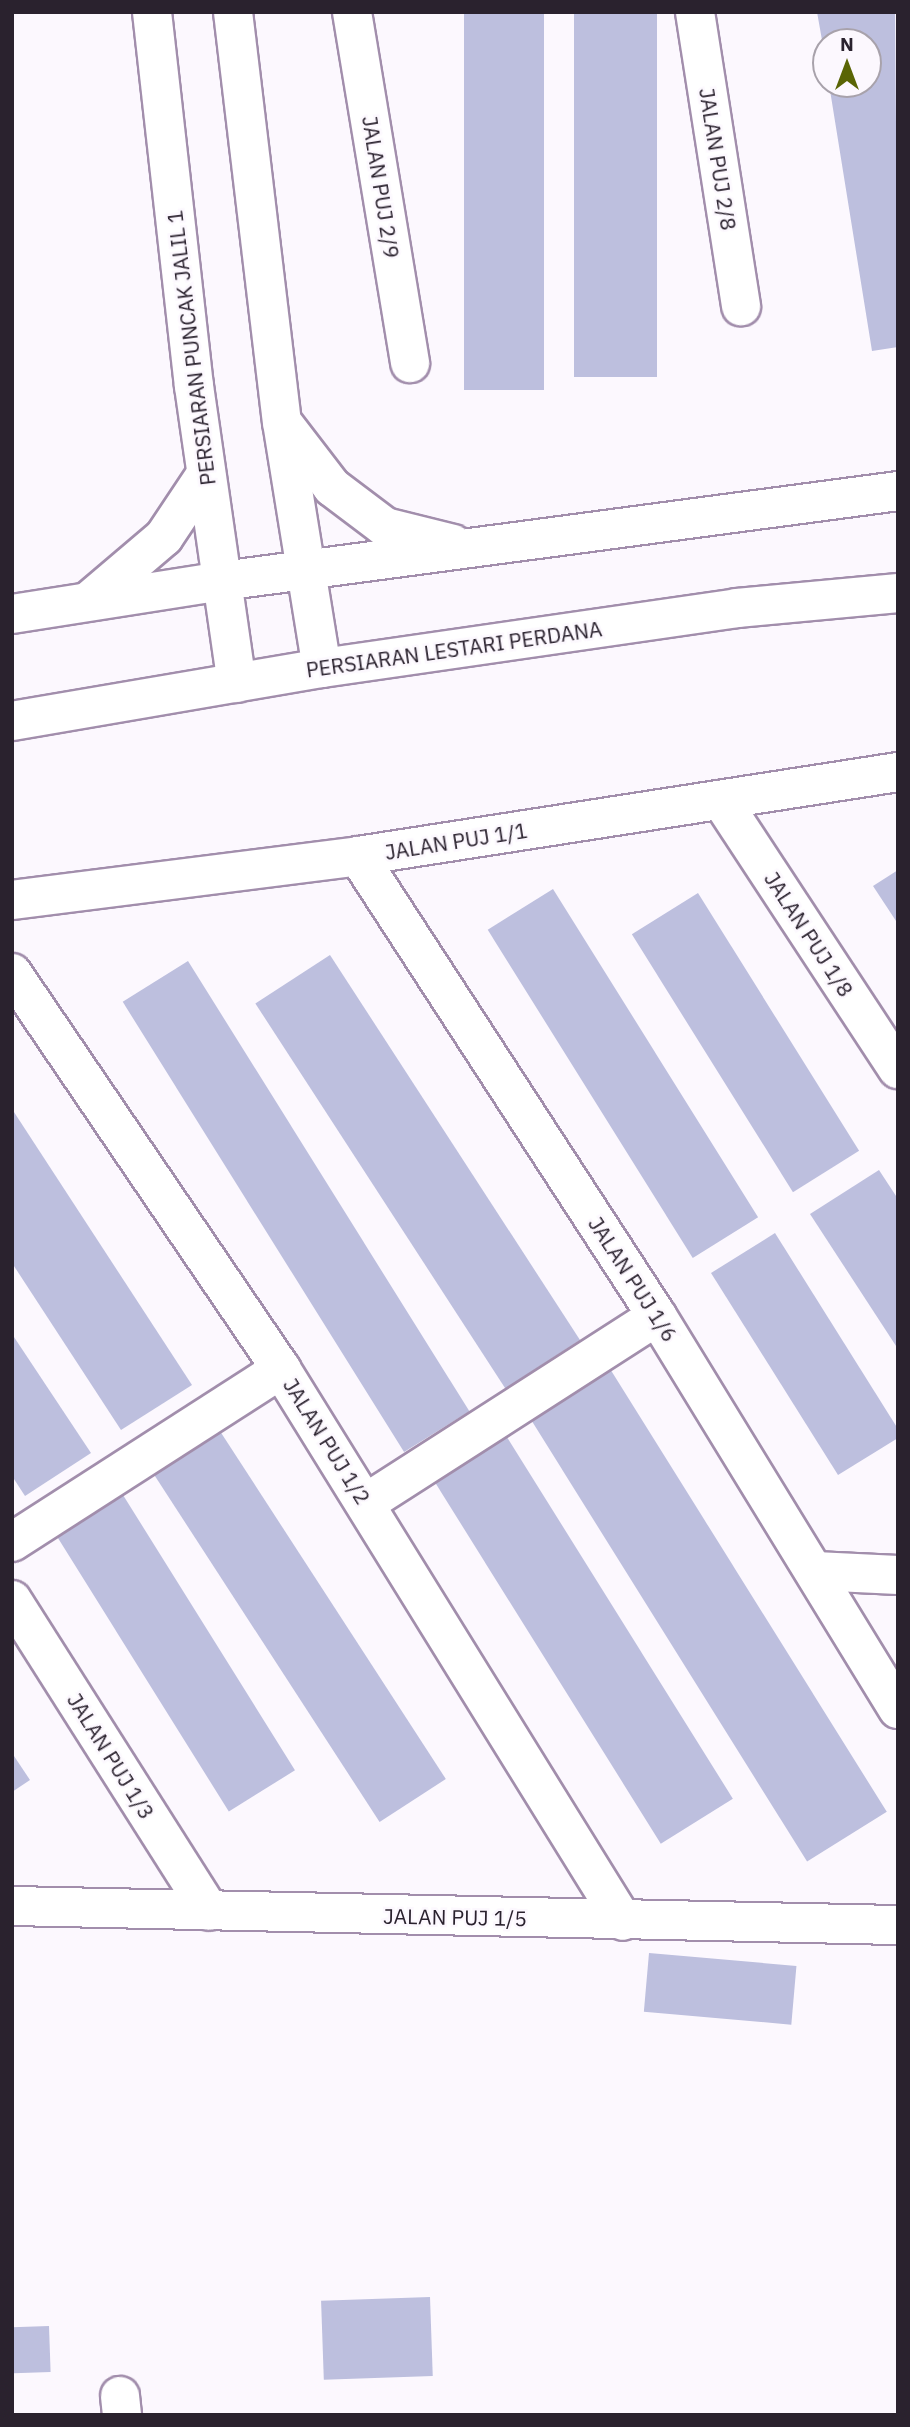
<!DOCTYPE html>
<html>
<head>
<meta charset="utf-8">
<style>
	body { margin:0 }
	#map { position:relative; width:910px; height:2427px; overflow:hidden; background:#fcf8fe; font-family:"IBM Plex Sans",sans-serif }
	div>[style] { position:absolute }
	.building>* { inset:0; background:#bdbfde; transform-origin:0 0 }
	.roads { filter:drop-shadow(2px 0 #a28eac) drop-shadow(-2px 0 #a28eac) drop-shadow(0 2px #a28eac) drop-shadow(0 -2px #a28eac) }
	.minor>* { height:38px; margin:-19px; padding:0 19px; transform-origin:19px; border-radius:19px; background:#fff }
	.major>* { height:38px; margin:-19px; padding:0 19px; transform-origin:19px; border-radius:19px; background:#fff }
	span { translate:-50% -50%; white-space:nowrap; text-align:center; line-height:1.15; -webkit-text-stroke:5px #fcf8fe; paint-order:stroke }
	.street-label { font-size:21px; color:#2a222e }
	.frame { position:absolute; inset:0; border:14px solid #2a222e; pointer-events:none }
	.north { position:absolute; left:812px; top:28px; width:70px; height:70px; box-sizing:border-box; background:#fcf8fe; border:2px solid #a8a2ab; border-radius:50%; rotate:0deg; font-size:19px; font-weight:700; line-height:28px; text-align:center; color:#2a222e }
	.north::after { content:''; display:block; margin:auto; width:24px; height:32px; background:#5a6505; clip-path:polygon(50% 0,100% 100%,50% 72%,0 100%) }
</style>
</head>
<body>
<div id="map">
	<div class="building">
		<i style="left:464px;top:12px;width:80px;height:378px"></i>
		<i style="left:574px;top:12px;width:83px;height:365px"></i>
		<i style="clip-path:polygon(817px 12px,895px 12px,898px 347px,872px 351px,829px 84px,868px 84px,868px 42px,826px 42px,825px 57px)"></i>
		<i style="clip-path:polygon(898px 870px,898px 924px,873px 886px)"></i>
		<i style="left:553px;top:889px;width:387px;height:77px;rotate:58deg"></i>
		<i style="left:698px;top:893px;width:304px;height:78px;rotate:58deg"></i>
		<i style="left:330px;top:955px;width:459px;height:89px;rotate:57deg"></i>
		<i style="left:188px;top:961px;width:531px;height:77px;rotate:58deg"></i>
		<i style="clip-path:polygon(12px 1109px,192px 1385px,121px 1430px,12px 1263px)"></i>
		<i style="clip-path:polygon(879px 1170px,898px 1199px,898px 1349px,810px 1214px)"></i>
		<i style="clip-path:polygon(775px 1233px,898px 1429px,898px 1438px,838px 1475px,711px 1273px)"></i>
		<i style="clip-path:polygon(12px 1334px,91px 1453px,25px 1496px,12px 1476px)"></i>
		<i style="left:607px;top:1364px;width:528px;height:94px;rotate:58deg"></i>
		<i style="left:216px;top:1425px;width:422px;height:79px;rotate:57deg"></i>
		<i style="left:505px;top:1434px;width:430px;height:85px;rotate:58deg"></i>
		<i style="left:118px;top:1487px;width:334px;height:78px;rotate:58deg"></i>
		<i style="clip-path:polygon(12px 1753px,30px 1780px,12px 1792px)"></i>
		<i style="left:649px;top:1953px;width:148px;height:59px;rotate:5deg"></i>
		<i style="left:430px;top:2297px;width:79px;height:109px;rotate:88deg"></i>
		<i style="left:49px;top:2326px;width:46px;height:37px;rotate:88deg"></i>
	</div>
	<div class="roads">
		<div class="minor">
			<i style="left:352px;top:12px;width:356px;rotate:80.6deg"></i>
			<i style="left:695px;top:12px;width:298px;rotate:81.1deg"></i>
			<i style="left:721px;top:800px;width:322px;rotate:56.7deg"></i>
			<i style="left:358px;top:856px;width:549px;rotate:56.98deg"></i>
			<i style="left:657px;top:1316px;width:461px;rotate:58.5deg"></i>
			<i style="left:12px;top:900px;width:349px;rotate:-7.2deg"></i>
			<i style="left:358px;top:856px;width:546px;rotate:-8.84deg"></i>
			<i style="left:12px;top:973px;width:479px;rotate:55.8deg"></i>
			<i style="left:281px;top:1369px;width:649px;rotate:58.22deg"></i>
			<i style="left:366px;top:1503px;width:346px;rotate:-32.7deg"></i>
			<i style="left:12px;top:1542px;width:320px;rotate:-32.7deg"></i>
			<i style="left:815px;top:1571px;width:83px;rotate:2.8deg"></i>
			<i style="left:12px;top:1600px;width:368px;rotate:57.6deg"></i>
			<i style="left:12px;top:1906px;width:886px;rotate:1.23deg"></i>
			<i style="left:120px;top:2396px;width:19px;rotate:84deg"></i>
		</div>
		<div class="major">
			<i style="left:152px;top:12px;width:376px;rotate:83.6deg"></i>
			<i style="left:194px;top:386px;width:300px;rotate:81.8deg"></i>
			<i style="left:233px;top:12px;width:413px;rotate:83.2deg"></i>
			<i style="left:282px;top:422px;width:249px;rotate:80.8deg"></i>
			<i style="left:286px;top:427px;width:76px;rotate:52.5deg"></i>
			<i style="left:332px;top:487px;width:66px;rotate:37deg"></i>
			<i style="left:385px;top:527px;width:70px;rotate:14deg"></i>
			<i style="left:90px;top:600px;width:97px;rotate:-40.4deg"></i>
			<i style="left:164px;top:537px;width:76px;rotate:-56.3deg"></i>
			<i style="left:12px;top:614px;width:213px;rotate:-8.9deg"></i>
			<i style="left:222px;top:581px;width:682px;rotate:-7.58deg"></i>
			<i style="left:12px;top:721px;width:314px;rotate:-9.7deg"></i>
			<i style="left:322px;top:668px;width:419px;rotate:-8.2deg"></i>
			<i style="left:737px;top:608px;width:162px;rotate:-5.3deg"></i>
		</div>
	</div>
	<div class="street-label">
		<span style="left:718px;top:159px;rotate:81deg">JALAN PUJ 2/8</span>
		<span style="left:381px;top:187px;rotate:81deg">JALAN PUJ 2/9</span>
		<span style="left:191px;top:348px;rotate:-97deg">PERSIARAN PUNCAK JALIL 1</span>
		<span style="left:454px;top:649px;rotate:-8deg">PERSIARAN LESTARI PERDANA</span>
		<span style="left:456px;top:841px;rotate:-9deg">JALAN PUJ 1/1</span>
		<span style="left:809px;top:934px;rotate:57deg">JALAN PUJ 1/8</span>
		<span style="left:633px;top:1279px;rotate:57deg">JALAN PUJ 1/6</span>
		<span style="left:327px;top:1441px;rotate:58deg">JALAN PUJ 1/2</span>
		<span style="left:111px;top:1756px;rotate:58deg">JALAN PUJ 1/3</span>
		<span style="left:455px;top:1917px;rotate:1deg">JALAN PUJ 1/5</span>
	</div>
	<div class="frame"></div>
	<div class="north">N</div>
</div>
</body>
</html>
